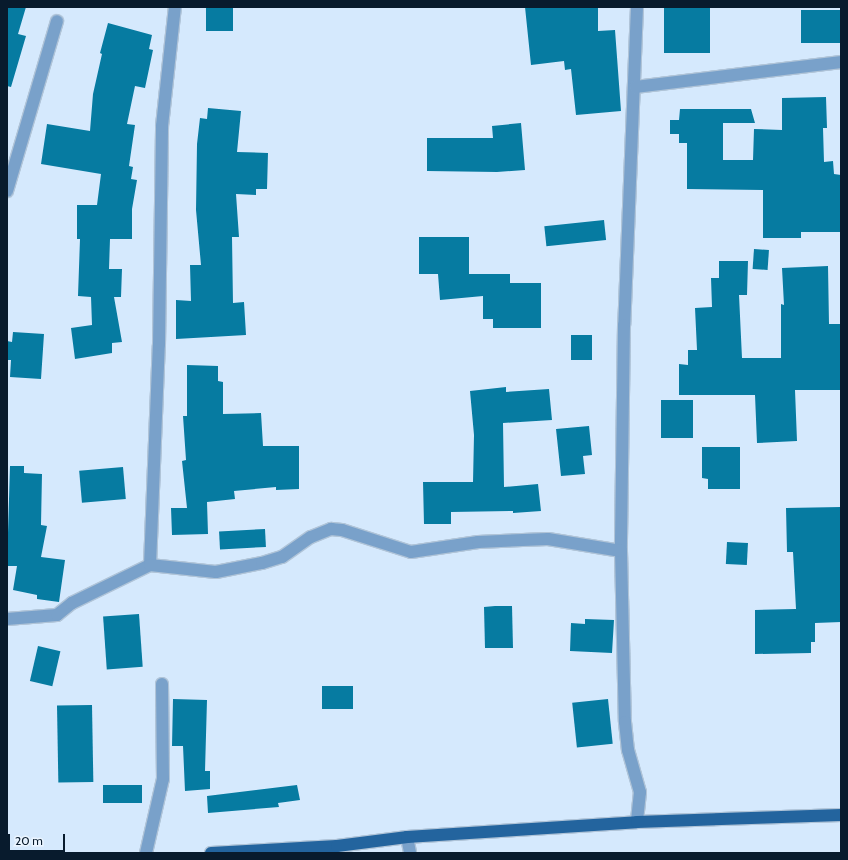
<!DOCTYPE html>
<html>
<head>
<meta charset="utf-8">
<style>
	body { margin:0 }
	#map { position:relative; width:848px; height:860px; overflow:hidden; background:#d5e9fd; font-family:Cabin,sans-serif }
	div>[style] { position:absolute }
	.building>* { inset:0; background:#067ba1; transform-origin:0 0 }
	.roads { filter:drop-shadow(1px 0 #b0c4d8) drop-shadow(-1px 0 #b0c4d8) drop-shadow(0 1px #b0c4d8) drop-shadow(0 -1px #b0c4d8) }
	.minor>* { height:12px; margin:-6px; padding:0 6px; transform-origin:6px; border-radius:6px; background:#79a1ca }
	.major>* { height:12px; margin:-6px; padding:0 6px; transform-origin:6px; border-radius:6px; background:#23649e }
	span { translate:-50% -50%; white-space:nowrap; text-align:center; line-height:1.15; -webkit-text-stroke:3.5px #ebf5ff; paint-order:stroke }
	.frame { position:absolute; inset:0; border:8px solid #081b2d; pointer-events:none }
	.scale { position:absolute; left:8px; top:834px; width:57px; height:18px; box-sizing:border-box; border:2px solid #081b2d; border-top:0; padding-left:5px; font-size:12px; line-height:14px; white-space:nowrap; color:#081b2d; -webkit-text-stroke:3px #ebf5ff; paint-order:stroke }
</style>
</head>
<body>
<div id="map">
	<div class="building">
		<i style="clip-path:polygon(7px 7px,26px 7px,18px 34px,26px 36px,11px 87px,7px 86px)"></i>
		<i style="left:206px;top:7px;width:27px;height:24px"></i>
		<i style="clip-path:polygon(525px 7px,598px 7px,598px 31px,615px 30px,621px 111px,576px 115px,571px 69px,565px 70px,564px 61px,531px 65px)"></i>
		<i style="left:664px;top:7px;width:46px;height:46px"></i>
		<i style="left:841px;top:10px;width:33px;height:40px;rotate:90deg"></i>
		<i style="clip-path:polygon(108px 23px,152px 35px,149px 49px,153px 50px,145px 88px,135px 86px,127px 124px,135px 125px,129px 166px,133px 167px,131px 179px,137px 180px,132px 209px,132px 239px,110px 239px,109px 269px,122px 269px,121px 297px,114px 297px,122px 342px,112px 343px,112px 353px,75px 359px,71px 328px,92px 325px,91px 297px,78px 296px,80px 239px,77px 239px,77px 205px,97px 205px,101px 174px,41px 164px,47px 124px,90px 131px,93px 94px,102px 54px,100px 53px)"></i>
		<i style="clip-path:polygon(826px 97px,827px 128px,823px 128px,824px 162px,833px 161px,834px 174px,841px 175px,841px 232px,801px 232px,801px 238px,763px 238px,763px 190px,687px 189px,687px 143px,679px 143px,679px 134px,670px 134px,670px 120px,679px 120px,680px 109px,751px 109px,755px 123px,723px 123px,723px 160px,753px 160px,754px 129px,782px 130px,782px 98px)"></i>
		<i style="clip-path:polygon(208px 108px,241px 111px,237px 152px,268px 153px,267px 189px,256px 189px,256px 195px,236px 194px,239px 237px,232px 237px,233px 303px,244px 302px,246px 335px,176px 339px,176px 300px,191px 301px,190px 265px,201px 265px,196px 210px,197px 144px,200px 118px,207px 119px)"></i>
		<i style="clip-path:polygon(521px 123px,525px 170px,497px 172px,427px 171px,427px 138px,493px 138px,492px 126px)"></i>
		<i style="left:604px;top:220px;width:20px;height:60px;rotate:84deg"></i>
		<i style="clip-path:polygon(419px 237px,469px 237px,469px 274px,510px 274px,510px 283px,541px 283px,541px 328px,493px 328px,493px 319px,483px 319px,483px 296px,440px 300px,438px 274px,419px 274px)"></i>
		<i style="left:754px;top:249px;width:15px;height:20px;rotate:4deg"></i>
		<i style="clip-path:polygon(719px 261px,748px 261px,747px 295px,739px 295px,742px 358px,781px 358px,781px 304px,784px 305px,782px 268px,828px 266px,829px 324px,841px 324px,841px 390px,795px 390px,797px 441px,757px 443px,755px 395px,679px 395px,679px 364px,688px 365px,688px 350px,697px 350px,695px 308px,712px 307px,711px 278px,719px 278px)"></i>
		<i style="clip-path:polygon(13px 332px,44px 334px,41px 379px,10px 377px,11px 360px,7px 360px,7px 341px,12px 342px)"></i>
		<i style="left:571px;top:335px;width:21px;height:25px"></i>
		<i style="clip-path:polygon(187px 365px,218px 366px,218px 381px,223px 382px,223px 414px,261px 413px,263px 446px,299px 446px,299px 489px,276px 490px,276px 487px,234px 491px,235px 499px,207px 502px,208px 534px,172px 535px,171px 508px,187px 508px,182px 461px,186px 460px,183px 416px,187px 416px)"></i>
		<i style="clip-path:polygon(506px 387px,506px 392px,549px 389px,552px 420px,503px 423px,504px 487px,538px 484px,541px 511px,513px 513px,513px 511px,451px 512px,451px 524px,424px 524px,423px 482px,473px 482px,474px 435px,470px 391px)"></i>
		<i style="left:661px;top:400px;width:32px;height:38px"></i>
		<i style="clip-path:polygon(589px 426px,592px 455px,583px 456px,585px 474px,561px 476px,556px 429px)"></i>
		<i style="clip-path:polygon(702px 447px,740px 447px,740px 489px,708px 489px,708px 479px,702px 478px)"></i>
		<i style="clip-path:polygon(10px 466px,24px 466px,24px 473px,42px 474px,41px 525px,47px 526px,41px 557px,65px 560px,59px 602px,37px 599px,37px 595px,13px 590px,17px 566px,7px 566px)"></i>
		<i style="left:123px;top:467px;width:32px;height:44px;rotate:85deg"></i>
		<i style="clip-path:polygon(841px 507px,841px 622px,815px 623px,815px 642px,811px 642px,811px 653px,755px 654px,755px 610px,796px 609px,793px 552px,787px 552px,786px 508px)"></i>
		<i style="left:265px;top:529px;width:18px;height:46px;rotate:87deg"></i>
		<i style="left:727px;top:542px;width:21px;height:22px;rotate:3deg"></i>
		<i style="clip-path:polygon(495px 606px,512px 606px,513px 648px,485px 648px,484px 607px)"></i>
		<i style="left:139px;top:614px;width:53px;height:36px;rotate:86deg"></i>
		<i style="clip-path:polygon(585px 619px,614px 620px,612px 653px,570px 651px,571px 623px,585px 624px)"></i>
		<i style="left:38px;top:646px;width:23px;height:36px;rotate:13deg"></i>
		<i style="left:322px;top:686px;width:31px;height:23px"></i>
		<i style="clip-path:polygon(173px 699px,207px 700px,205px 771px,210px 771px,210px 789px,185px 791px,183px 746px,172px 746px)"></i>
		<i style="left:608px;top:699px;width:45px;height:36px;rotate:84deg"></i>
		<i style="left:92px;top:705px;width:77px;height:35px;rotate:89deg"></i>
		<i style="left:142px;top:785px;width:18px;height:39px;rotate:90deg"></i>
		<i style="clip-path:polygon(297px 785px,300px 800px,278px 803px,279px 807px,208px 813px,207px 796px)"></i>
	</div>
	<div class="roads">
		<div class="minor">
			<i style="left:637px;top:7px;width:318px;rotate:92.3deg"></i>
			<i style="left:624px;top:325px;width:226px;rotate:90.8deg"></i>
			<i style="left:621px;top:551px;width:171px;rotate:88.7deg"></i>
			<i style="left:625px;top:722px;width:28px;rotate:84deg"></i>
			<i style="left:628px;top:750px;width:44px;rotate:74.1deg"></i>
			<i style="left:640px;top:792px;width:30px;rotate:96deg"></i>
			<i style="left:635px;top:87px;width:208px;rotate:-6.9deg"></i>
			<i style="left:7px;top:191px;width:177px;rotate:-73.6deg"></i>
			<i style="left:150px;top:565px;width:220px;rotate:-87.7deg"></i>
			<i style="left:159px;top:345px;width:219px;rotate:-89.2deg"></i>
			<i style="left:162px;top:126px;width:120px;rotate:-83.8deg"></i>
			<i style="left:7px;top:619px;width:50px;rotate:-4.6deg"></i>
			<i style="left:57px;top:615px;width:19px;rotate:-39deg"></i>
			<i style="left:72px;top:603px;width:87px;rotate:-26deg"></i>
			<i style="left:150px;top:565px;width:66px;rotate:6.1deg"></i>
			<i style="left:216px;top:572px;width:47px;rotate:-11.1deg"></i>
			<i style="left:262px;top:563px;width:21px;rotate:-17deg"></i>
			<i style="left:282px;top:557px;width:35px;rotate:-35deg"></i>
			<i style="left:311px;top:537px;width:22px;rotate:-22deg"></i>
			<i style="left:331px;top:529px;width:11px;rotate:5deg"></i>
			<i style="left:342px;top:530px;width:72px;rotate:17.7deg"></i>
			<i style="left:411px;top:552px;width:68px;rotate:-8.5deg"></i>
			<i style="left:478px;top:542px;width:70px;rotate:-2.5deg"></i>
			<i style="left:548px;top:539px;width:74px;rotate:9.3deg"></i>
			<i style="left:407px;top:837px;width:16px;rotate:79deg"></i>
			<i style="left:146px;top:853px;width:76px;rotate:-77.1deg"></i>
			<i style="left:163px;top:779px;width:95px;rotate:-90.6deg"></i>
		</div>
		<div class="major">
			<i style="left:211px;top:853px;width:126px;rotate:-3.2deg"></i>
			<i style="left:337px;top:846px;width:71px;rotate:-7.3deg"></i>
			<i style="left:407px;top:837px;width:230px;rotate:-3.7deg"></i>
			<i style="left:637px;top:822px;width:204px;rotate:-2deg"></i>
		</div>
	</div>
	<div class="frame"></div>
	<div class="scale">20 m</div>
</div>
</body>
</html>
